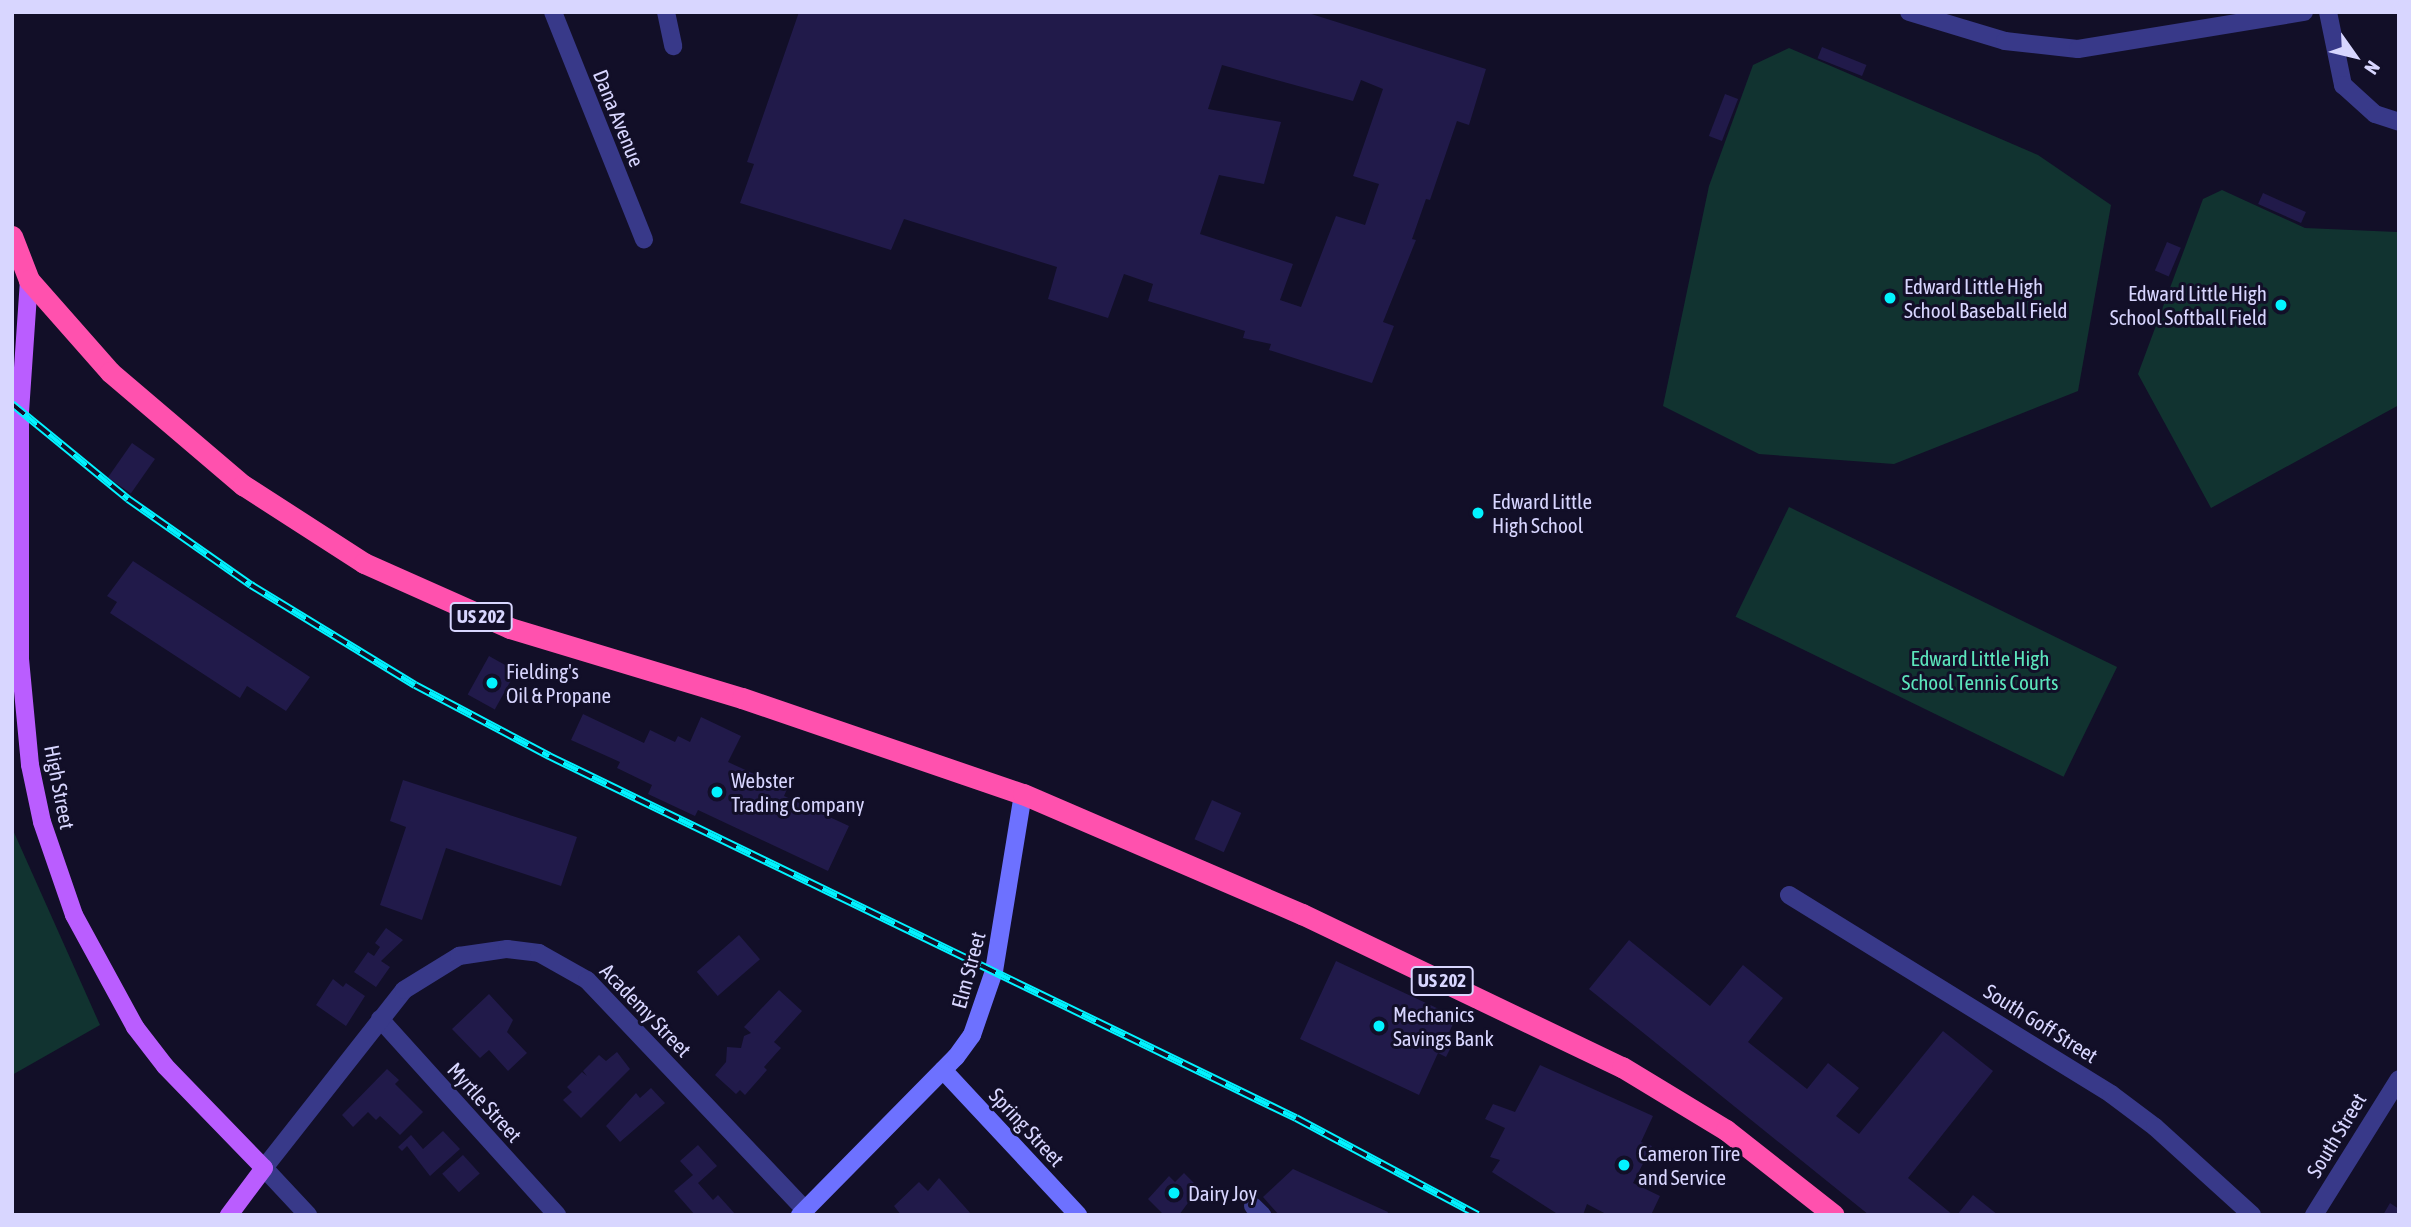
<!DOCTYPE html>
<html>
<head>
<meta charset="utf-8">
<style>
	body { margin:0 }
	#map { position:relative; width:2411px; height:1227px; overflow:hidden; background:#120f28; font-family:"Asap Condensed",sans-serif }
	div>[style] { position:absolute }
	.green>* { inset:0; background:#113330; transform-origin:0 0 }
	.building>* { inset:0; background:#211a4a; transform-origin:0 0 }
	.street>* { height:18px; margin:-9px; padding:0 9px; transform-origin:9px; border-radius:9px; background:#383989 }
	.secondary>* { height:18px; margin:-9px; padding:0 9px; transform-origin:9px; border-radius:9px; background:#6d71ff }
	.primary>* { height:18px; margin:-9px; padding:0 9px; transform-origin:9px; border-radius:9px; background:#ba5dff }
	.highway>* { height:21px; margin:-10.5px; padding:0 10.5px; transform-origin:10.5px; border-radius:10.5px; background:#ff51ae }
	.rail>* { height:8px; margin-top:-4px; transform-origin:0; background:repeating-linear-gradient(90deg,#120f28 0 16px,#02f3ff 0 32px); box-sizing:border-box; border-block:2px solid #02f3ff }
	.dots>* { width:19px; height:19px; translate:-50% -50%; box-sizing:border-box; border:4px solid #120f28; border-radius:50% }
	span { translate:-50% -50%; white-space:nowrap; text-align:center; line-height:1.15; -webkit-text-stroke:6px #120f28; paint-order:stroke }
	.shield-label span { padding:2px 5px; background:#120f28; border:2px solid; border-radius:5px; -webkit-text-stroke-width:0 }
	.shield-label { font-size:19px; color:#d8d6ff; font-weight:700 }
	.street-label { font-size:21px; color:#d8d6ff }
	.poi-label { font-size:21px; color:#d8d6ff }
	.left { translate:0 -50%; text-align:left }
	.right { translate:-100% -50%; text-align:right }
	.park-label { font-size:21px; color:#5ce5bc }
	.frame { position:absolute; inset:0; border:14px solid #d8d6ff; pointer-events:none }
	.north { position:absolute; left:2320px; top:21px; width:70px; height:70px; -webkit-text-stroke:5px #120f28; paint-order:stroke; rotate:124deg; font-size:19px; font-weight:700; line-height:28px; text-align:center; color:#d8d6ff }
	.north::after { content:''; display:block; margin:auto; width:24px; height:32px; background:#d8d6ff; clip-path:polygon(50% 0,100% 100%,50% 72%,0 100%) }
</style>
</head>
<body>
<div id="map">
	<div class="green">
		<i style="clip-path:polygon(1789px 48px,2038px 155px,2111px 205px,2078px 391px,1894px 464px,1759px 454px,1663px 406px,1709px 186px,1753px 65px)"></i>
		<i style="clip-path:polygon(2222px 190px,2305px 228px,2397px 232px,2399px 405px,2211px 508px,2138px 374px,2203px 199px)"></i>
		<i style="left:1789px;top:507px;width:365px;height:122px;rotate:26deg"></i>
		<i style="clip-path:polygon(12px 828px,100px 1025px,12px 1075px)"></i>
	</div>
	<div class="building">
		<i style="clip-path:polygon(evenodd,799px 12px,1305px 12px,1486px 69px,1469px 125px,1457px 121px,1430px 200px,1426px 199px,1412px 239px,1416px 240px,1383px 322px,1394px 326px,1372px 383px,1269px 350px,1271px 344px,1243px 338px,1245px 331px,1148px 301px,1153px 284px,1124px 274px,1108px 318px,1048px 299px,1057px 267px,904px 219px,891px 250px,740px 203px,754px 164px,747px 162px,799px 12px,1222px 65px,1353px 101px,1361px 80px,1383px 89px,1353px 176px,1379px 184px,1365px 225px,1336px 216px,1301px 307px,1280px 300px,1293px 264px,1200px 234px,1219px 175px,1264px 184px,1281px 122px,1208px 109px,1222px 65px)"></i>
		<i style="left:1822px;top:47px;width:48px;height:12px;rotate:22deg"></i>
		<i style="left:1725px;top:94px;width:14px;height:45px;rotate:21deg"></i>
		<i style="left:2263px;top:193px;width:47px;height:12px;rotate:24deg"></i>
		<i style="left:2167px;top:242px;width:15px;height:31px;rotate:23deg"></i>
		<i style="left:132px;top:443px;width:28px;height:42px;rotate:35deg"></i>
		<i style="clip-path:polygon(133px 561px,310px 677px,286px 711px,247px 686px,240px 698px,110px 613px,117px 602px,107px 596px)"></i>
		<i style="left:489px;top:656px;width:31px;height:44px;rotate:29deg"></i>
		<i style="clip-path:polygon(583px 714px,644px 743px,650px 730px,675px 742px,678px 736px,690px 742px,701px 717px,741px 736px,728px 762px,787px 789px,784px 796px,849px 826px,828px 871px,698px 810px,695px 816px,648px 794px,652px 785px,617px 768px,620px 762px,571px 740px)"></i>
		<i style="clip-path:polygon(403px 780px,577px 837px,561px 886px,446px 848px,422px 920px,380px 905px,406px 827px,390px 821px)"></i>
		<i style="left:1212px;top:800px;width:32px;height:43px;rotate:24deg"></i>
		<i style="clip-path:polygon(386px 928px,403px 940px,381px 961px,390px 967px,376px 987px,354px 972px,368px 952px,374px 956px,380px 947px,375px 943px)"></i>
		<i style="left:739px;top:935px;width:32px;height:56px;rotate:49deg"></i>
		<i style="clip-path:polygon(1629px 940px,1710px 1006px,1743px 965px,1783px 998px,1748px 1042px,1807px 1089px,1828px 1063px,1859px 1088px,1836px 1116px,1859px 1134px,1943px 1031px,1993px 1071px,1908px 1178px,1953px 1215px,1869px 1215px,1589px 989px)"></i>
		<i style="clip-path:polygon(1336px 961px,1456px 1017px,1448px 1035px,1455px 1039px,1446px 1057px,1438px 1053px,1419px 1095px,1300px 1039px)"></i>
		<i style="clip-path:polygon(333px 979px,343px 987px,346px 983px,365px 996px,346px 1026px,316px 1005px)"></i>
		<i style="clip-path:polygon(779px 990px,802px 1011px,774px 1042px,781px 1048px,764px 1067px,767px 1070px,745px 1095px,740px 1090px,736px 1094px,715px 1075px,726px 1062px,727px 1047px,741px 1048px,744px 1036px,751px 1033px,744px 1027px)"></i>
		<i style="clip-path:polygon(489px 994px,513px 1020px,507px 1032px,527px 1053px,508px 1071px,489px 1050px,480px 1058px,452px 1029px)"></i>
		<i style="clip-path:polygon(617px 1052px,630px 1069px,581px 1118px,563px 1100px,572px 1092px,567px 1087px,582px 1072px,587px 1076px,583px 1071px,599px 1055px,606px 1061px)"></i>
		<i style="clip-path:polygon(1540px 1065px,1653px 1116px,1641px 1142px,1652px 1146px,1633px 1183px,1660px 1196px,1651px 1215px,1608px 1215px,1587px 1204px,1583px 1215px,1559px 1215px,1492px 1172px,1500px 1160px,1490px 1157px,1505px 1128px,1485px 1119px,1493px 1104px,1515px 1112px)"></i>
		<i style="clip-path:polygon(387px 1069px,399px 1080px,395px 1084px,423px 1112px,400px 1135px,380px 1116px,376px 1120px,368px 1112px,353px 1127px,342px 1115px)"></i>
		<i style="clip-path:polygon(651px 1088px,665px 1103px,620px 1142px,606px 1126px,636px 1093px,640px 1098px)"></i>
		<i style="clip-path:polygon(443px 1131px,460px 1149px,430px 1176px,407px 1146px,402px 1151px,398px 1147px,411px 1135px,423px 1149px)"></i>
		<i style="clip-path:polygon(698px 1145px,717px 1166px,698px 1183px,713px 1200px,718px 1195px,736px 1215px,695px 1215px,674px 1191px,693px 1175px,680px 1161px)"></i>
		<i style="left:463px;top:1155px;width:25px;height:28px;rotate:48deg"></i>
		<i style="clip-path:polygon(1293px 1169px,1388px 1212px,1387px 1215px,1279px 1215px,1263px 1197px)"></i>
		<i style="clip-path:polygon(1184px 1173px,1199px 1188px,1179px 1215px,1164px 1215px,1148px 1199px,1169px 1176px,1175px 1182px)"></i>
		<i style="clip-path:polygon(939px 1178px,972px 1215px,901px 1215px,894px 1206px,919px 1182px,928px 1191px)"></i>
		<i style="clip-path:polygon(1973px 1195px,1998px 1215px,1957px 1215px)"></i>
		<i style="clip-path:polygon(2390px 1203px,2399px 1209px,2399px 1215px,2383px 1215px)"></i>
	</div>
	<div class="street">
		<i style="left:553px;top:12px;width:245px;rotate:68.2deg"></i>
		<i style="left:666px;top:12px;width:35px;rotate:78deg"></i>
		<i style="left:1909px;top:12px;width:100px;rotate:16.8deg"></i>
		<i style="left:2005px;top:41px;width:73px;rotate:6.3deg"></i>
		<i style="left:2078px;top:49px;width:229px;rotate:-9.3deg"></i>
		<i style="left:2328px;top:12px;width:75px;rotate:78.4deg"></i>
		<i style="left:2343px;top:85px;width:43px;rotate:42.2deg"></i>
		<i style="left:2375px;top:114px;width:25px;rotate:18deg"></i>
		<i style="left:1789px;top:895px;width:379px;rotate:31.7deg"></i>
		<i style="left:2111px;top:1094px;width:55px;rotate:36.9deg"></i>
		<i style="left:2155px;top:1127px;width:131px;rotate:42.2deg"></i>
		<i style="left:380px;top:1019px;width:264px;rotate:47.9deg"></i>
		<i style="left:1253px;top:1206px;width:13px;rotate:45deg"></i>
		<i style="left:308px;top:1215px;width:64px;rotate:-133.1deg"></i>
		<i style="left:264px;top:1168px;width:226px;rotate:-51.8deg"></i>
		<i style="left:404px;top:990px;width:65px;rotate:-31.7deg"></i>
		<i style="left:459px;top:956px;width:49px;rotate:-8.3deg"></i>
		<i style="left:507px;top:949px;width:32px;rotate:7deg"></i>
		<i style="left:539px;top:953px;width:55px;rotate:29.4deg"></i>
		<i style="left:587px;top:980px;width:317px;rotate:46.5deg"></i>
		<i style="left:2314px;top:1215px;width:160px;rotate:-58deg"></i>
	</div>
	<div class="secondary">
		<i style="left:943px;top:1070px;width:198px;rotate:47deg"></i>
		<i style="left:800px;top:1215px;width:222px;rotate:-45.4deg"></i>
		<i style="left:956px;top:1057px;width:27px;rotate:-54deg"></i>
		<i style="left:972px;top:1035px;width:68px;rotate:-71deg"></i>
		<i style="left:994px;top:971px;width:179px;rotate:-80.7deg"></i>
	</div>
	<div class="primary">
		<i style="left:29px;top:280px;width:131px;rotate:93.9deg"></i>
		<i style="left:20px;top:411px;width:248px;rotate:90deg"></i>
		<i style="left:20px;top:659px;width:106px;rotate:84.6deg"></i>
		<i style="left:30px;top:765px;width:58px;rotate:78.1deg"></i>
		<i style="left:42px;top:822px;width:98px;rotate:71deg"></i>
		<i style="left:74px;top:915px;width:128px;rotate:61.4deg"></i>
		<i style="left:135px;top:1027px;width:49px;rotate:52.4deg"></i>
		<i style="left:165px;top:1066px;width:142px;rotate:45.9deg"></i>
		<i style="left:264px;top:1168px;width:59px;rotate:126.7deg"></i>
	</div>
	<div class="highway">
		<i style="left:12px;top:236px;width:47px;rotate:68.9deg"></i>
		<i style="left:29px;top:280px;width:123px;rotate:48.6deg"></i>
		<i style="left:110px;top:372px;width:175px;rotate:40.4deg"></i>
		<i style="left:243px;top:485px;width:144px;rotate:32.8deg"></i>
		<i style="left:364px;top:563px;width:160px;rotate:24deg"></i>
		<i style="left:510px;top:628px;width:242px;rotate:16.8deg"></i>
		<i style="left:742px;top:698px;width:297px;rotate:18.9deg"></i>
		<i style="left:1023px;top:794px;width:304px;rotate:23.3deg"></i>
		<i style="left:1302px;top:914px;width:355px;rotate:25.6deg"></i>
		<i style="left:1622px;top:1067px;width:122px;rotate:31.2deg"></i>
		<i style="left:1726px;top:1130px;width:137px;rotate:38.2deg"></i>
	</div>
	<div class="rail">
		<i style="left:12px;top:404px;width:150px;rotate:39.3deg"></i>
		<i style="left:128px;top:499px;width:150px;rotate:35deg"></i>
		<i style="left:251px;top:585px;width:192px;rotate:31.4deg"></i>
		<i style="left:415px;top:685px;width:152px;rotate:27.9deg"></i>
		<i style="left:549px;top:756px;width:830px;rotate:25.86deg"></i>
		<i style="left:1296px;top:1118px;width:206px;rotate:28.1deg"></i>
	</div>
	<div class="dots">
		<i style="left:1890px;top:298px;background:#02f3ff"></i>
		<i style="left:2281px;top:305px;background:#02f3ff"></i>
		<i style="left:1478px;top:513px;background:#02f3ff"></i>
		<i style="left:492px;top:683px;background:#02f3ff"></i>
		<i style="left:717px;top:792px;background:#02f3ff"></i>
		<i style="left:1379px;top:1026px;background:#02f3ff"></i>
		<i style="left:1624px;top:1165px;background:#02f3ff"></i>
		<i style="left:1174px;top:1193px;background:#02f3ff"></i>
	</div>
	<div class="shield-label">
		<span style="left:481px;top:617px">US 202</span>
		<span style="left:1442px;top:981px">US 202</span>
	</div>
	<div class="street-label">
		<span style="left:619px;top:118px;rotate:68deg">Dana Avenue</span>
		<span style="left:60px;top:787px;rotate:79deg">High Street</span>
		<span style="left:968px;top:970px;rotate:-75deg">Elm Street</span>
		<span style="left:646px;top:1010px;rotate:46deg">Academy Street</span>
		<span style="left:2041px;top:1023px;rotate:32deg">South Goff Street</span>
		<span style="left:485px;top:1102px;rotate:48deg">Myrtle Street</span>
		<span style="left:1027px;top:1127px;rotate:47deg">Spring Street</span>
		<span style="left:2336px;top:1135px;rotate:-59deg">South Street</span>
	</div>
	<div class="poi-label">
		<span class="left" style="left:1904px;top:298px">Edward Little High<br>School Baseball Field</span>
		<span class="right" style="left:2267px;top:305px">Edward Little High<br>School Softball Field</span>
		<span class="left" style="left:1492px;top:513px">Edward Little<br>High School</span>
		<span class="left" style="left:506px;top:683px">Fielding's<br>Oil &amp; Propane</span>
		<span class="left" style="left:731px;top:792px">Webster<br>Trading Company</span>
		<span class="left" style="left:1393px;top:1026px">Mechanics<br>Savings Bank</span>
		<span class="left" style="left:1638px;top:1165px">Cameron Tire<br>and Service</span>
		<span class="left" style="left:1188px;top:1193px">Dairy Joy</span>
	</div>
	<div class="park-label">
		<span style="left:1980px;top:670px">Edward Little High<br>School Tennis Courts</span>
	</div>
	<div class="frame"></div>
	<div class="north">N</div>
</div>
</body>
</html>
